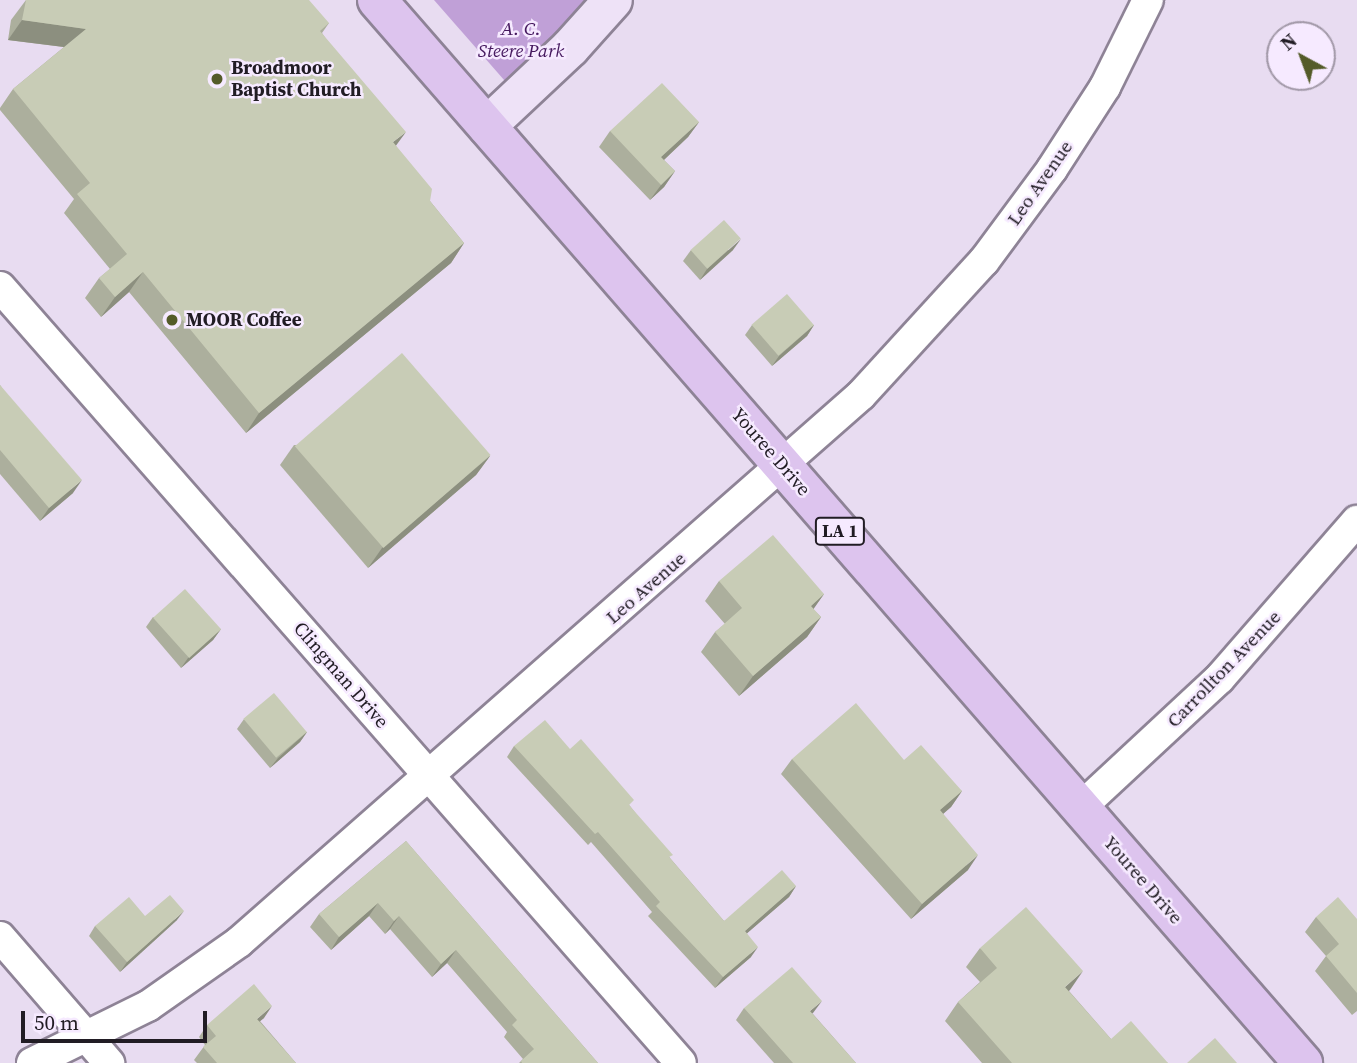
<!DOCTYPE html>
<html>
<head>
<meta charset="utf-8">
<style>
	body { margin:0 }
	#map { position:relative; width:1357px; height:1063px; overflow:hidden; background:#e8dcf1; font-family:"Source Serif 4",serif }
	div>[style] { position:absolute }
	.green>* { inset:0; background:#c0a0d7 }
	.roads { filter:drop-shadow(2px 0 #8e8396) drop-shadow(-2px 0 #8e8396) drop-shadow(0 2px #8e8396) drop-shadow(0 -2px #8e8396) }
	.street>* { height:30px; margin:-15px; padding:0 15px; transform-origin:15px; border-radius:15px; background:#fff }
	.secondary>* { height:38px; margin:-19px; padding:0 19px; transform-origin:19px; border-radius:19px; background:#eee2f7 }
	.primary>* { height:38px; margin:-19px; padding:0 19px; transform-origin:19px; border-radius:19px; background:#ddc4ee }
	.wall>* { inset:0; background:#acaf9d }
	.shaded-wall>* { inset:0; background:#8c8f7f }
	.building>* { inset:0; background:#c8ccb6; transform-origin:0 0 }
	.dots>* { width:19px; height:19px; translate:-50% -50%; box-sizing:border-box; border:4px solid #f6eaff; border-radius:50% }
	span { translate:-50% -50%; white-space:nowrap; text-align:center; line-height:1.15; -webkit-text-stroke:5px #f6eaff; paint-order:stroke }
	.shield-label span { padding:2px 5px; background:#f6eaff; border:2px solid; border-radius:5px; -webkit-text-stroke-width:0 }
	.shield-label { font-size:18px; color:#211c24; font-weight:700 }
	.park-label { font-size:19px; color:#45185e; font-style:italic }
	.poi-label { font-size:19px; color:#211c24; font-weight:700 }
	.left { translate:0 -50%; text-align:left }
	.street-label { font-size:19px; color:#211c24 }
	.north { position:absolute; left:1266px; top:21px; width:70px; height:70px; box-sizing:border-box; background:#f6eaff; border:2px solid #a198a7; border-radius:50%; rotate:319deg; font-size:19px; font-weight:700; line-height:28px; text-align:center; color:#211c24 }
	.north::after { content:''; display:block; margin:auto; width:24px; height:32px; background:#545b29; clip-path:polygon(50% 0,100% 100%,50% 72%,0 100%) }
	.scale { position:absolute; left:21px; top:1011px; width:186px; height:32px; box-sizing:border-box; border:4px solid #211c24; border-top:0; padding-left:9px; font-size:21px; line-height:24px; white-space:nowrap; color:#211c24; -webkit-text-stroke:5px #f6eaff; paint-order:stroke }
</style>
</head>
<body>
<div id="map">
	<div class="green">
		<i style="clip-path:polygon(434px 0,613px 0,518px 96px)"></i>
	</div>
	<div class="roads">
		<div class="street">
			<i style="left:0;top:287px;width:1032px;rotate:48.73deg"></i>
			<i style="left:1080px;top:808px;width:190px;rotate:-42.9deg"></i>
			<i style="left:1219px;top:679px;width:210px;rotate:-48.9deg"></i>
			<i style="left:0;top:937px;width:167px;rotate:49.1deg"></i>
			<i style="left:32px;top:1063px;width:129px;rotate:-26.2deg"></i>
			<i style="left:148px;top:1006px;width:111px;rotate:-35.1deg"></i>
			<i style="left:239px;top:942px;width:828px;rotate:-41.33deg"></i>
			<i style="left:861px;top:395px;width:182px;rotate:-47.5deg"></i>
			<i style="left:984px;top:261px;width:114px;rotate:-53.5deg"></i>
			<i style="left:1052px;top:169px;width:98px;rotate:-57.1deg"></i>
			<i style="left:1105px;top:87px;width:97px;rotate:-63.7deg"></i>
		</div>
		<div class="secondary">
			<i style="left:487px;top:126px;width:114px;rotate:-43.2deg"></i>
			<i style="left:570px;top:48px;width:64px;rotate:-48.1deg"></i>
		</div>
		<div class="primary">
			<i style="left:377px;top:0;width:1410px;rotate:48.94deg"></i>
		</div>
	</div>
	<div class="wall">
		<i style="clip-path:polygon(26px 0,329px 23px,322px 33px,396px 146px,430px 201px,464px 243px,451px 263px,246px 433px,129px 292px,101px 317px,85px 298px,99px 278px,110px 269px,64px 213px,74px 199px,0 110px,0 108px,13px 89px,64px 47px,8px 40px,11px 20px)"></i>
		<i style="clip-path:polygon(699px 122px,688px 137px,664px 160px,675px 171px,664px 187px,650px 200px,599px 147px,610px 131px)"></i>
		<i style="clip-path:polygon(691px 250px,733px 250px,700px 280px,683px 261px)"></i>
		<i style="clip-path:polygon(752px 325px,814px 325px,807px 336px,772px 366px,745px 335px)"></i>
		<i style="clip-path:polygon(0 385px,73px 493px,40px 521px,0 474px)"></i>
		<i style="clip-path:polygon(294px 445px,490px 456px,476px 475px,368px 568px,280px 465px)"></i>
		<i style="clip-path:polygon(719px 581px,824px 594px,813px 609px,821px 617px,807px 637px,739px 696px,701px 652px,715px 632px,725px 624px,705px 601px)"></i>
		<i style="clip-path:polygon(153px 617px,221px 629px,213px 640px,181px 668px,146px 627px)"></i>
		<i style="clip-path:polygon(244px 719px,307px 732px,300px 742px,270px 768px,237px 729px)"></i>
		<i style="clip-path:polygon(514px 746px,570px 749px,630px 806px,670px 858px,724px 921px,796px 886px,789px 897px,747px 933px,751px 957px,715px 988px,648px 916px,652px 912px,591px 842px,588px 845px,507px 757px)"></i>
		<i style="clip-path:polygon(792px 759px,904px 760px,962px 791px,951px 807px,943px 814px,968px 870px,911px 919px,781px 774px)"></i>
		<i style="clip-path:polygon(406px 841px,598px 1063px,519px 1063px,523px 1059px,504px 1037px,507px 1032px,447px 963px,432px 977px,390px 929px,385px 934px,369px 916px,331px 950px,310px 927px,319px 914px)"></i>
		<i style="clip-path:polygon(145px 916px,177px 920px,120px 972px,89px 936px,95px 926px)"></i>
		<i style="clip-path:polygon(1316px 917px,1357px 919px,1357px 1011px,1352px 1015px,1315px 971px,1326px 956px,1305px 932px)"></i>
		<i style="clip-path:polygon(980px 948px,1069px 991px,1111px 1039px,1168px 1063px,982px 1063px,945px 1021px,958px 1002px,980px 982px,966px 967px)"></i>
		<i style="clip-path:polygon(744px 1008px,813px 1014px,856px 1063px,774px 1063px,736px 1020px)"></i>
		<i style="clip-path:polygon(264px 1018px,260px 1021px,296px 1063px,197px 1063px,194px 1060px,205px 1045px,199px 1037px,207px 1025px)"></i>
	</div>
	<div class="shaded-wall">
		<i style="clip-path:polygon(22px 20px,86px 29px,72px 48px,8px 40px)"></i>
		<i style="clip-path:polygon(699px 122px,688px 137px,651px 172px,661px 157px)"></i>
		<i style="clip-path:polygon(406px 132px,392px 151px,393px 142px)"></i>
		<i style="clip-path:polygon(675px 171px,664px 187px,650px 200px,661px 185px)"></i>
		<i style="clip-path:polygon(741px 239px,733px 250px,700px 280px,707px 269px)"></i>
		<i style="clip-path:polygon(464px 243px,451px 263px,246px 433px,259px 413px)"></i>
		<i style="clip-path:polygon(143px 272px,129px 292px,101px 317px,115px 297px)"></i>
		<i style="clip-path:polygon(814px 325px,807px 336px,772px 366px,779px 356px)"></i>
		<i style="clip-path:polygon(490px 456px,476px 475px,368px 568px,382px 548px)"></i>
		<i style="clip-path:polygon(82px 480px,73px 493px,40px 521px,49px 508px)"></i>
		<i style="clip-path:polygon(824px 594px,810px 614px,811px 606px)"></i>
		<i style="clip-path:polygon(821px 617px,807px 637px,739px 696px,753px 676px)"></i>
		<i style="clip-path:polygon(221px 629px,213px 640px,181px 668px,188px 658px)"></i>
		<i style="clip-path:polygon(307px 732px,300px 742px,270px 768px,278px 758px)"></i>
		<i style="clip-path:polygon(962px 791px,951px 807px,929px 826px,940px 810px)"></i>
		<i style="clip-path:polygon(978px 855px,968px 870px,911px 919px,922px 904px)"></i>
		<i style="clip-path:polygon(796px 886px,789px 897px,737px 942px,745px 931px)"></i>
		<i style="clip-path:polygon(378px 903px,369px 916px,331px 950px,339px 937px)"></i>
		<i style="clip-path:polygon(184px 911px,177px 920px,120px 972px,127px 962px)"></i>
		<i style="clip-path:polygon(399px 916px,390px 929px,385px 934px,394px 921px)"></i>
		<i style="clip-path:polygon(758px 947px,751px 957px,715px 988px,723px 977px)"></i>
		<i style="clip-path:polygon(456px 950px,447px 963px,432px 977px,441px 964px)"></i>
		<i style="clip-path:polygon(1083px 971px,1070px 990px,1052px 1006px,1065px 987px)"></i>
		<i style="clip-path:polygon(822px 1001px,813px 1013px,802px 1023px,810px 1011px)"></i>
		<i style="clip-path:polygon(272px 1006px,264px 1018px,248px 1031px,257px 1019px)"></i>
	</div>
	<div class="building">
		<i style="clip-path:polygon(26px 0,309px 0,329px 23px,320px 31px,406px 132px,393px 142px,432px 189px,430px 201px,464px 243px,259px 413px,143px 272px,115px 297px,99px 278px,127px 254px,77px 194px,90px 183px,13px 89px,86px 29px,22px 20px)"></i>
		<i style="clip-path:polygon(662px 83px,699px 122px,661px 157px,675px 171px,661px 185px,610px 131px)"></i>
		<i style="left:724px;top:220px;width:25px;height:45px;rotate:48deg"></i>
		<i style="left:787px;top:294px;width:41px;height:47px;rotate:49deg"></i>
		<i style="left:402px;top:353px;width:135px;height:142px;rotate:49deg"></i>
		<i style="clip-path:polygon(0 385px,82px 480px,49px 508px,0 450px)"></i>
		<i style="clip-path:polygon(773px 535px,824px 594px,811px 606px,821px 617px,753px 676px,715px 632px,742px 608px,719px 581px)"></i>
		<i style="left:185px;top:589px;width:54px;height:43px;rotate:48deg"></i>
		<i style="left:274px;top:693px;width:51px;height:40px;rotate:50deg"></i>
		<i style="clip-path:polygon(856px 703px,904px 760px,921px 745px,962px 791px,940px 810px,978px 855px,922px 904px,792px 759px)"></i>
		<i style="clip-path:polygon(545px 720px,570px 749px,581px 739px,634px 800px,629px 805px,673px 855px,669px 857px,724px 921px,782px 870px,796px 886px,745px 931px,758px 947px,723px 977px,656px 906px,660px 902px,598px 832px,595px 834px,514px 746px)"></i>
		<i style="clip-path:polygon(406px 841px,598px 1063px,522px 1063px,521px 1061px,534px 1049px,512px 1025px,517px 1020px,456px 950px,441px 964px,399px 916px,394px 921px,378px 903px,339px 937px,319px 914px)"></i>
		<i style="clip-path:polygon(170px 895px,184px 911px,127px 962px,95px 926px,129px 897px,145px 916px)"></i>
		<i style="clip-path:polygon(1338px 897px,1357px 919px,1357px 993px,1326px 956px,1339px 944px,1316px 917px)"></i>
		<i style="clip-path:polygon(1026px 907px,1083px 971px,1065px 987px,1111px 1039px,1131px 1021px,1168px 1063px,1012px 1063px,958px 1002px,997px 968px,980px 948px)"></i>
		<i style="clip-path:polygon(792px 967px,822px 1001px,810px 1011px,856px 1063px,793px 1063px,744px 1008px)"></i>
		<i style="clip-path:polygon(254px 984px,272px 1006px,257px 1019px,296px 1063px,217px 1063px,203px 1047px,216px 1036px,207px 1025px)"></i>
		<i style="clip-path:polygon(1215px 1038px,1237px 1063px,1187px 1063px)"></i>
	</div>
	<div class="dots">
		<i style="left:217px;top:79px;background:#545b29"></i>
		<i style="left:172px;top:320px;background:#545b29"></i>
	</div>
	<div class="shield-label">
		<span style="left:840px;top:531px">LA 1</span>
	</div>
	<div class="park-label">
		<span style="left:521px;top:40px">A. C.<br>Steere Park</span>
	</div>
	<div class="poi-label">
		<span class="left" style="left:231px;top:79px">Broadmoor<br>Baptist Church</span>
		<span class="left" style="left:186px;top:320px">MOOR Coffee</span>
	</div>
	<div class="street-label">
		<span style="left:1040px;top:183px;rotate:-55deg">Leo Avenue</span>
		<span style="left:771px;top:452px;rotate:49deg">Youree Drive</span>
		<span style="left:646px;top:588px;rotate:-41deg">Leo Avenue</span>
		<span style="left:1224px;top:669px;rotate:-46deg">Carrollton Avenue</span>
		<span style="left:341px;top:675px;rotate:49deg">Clingman Drive</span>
		<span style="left:1143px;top:880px;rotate:49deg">Youree Drive</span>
	</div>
	<div class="north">N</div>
	<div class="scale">50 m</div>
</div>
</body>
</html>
